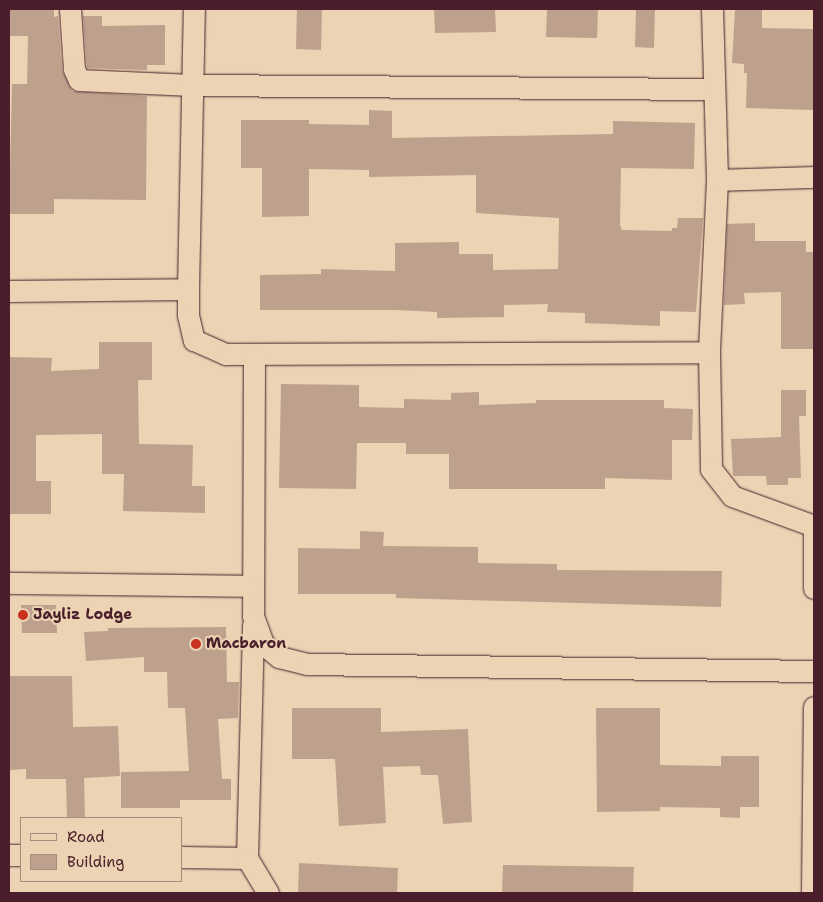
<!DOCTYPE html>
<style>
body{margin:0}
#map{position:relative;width:823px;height:902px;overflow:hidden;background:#ebd3b3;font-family:"Shantell Sans",sans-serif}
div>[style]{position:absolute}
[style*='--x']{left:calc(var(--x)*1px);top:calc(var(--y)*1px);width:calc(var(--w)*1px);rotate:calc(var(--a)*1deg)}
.building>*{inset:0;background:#bea18d}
.roads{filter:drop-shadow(0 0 1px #4a1f2b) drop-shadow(0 0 1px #4a1f2b)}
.minor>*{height:21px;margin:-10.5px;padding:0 10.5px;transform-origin:10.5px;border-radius:10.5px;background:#ebd3b3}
.dots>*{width:14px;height:14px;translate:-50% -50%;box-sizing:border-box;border:2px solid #ebd3b3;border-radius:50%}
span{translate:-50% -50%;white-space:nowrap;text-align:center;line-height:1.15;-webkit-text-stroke:4px #ebd3b3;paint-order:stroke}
.poi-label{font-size:15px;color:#4a1f2b;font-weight:700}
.left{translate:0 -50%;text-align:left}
.frame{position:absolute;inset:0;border:10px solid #4a1f2b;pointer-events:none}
.legend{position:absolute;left:20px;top:817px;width:162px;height:65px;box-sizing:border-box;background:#ebd3b3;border:1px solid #ab8b7d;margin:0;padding:6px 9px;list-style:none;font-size:15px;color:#4a1f2b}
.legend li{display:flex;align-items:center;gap:10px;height:25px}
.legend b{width:25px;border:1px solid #ab8b7d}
</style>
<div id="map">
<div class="building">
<div style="clip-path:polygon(9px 9px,54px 9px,54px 17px,58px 16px,62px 70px,72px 91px,147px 96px,146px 200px,54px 199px,54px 214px,9px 214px,12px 84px,27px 84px,28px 36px,9px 36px)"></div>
<div style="clip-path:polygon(297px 9px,322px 9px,321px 50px,296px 49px)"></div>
<div style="clip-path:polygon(434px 9px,495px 9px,496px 32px,435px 33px)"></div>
<div style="clip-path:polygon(547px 9px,598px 9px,597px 38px,546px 37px)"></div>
<div style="clip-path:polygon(636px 9px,655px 9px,654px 48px,635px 47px)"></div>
<div style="clip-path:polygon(735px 9px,762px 9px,762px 28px,814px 29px,814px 110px,746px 108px,747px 73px,744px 73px,744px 64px,732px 63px)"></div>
<div style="clip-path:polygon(83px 16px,102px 16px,102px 26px,165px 25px,165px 65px,147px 65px,147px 70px,87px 68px)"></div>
<div style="clip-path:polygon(369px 110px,392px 111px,392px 138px,613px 134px,613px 121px,695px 123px,694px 169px,621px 168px,620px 225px,622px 230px,672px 231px,672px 228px,677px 228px,678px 218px,703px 218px,696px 312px,660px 311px,660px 326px,585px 323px,585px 313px,547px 312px,548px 304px,504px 305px,504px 317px,437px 318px,437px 312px,396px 310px,260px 310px,260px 275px,321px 274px,321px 269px,395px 271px,395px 243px,459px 242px,459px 254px,493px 254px,493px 270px,558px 269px,559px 218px,476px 213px,476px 175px,369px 177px,369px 170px,309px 169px,309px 216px,262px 217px,262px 168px,241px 168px,241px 120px,309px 120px,309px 124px,369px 125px)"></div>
<div style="clip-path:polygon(755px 223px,755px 241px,806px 241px,806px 252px,814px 252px,814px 349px,781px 349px,781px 292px,744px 293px,745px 304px,724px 305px,727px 224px)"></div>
<div style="clip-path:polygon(99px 342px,152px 342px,152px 380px,138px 380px,139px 444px,193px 445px,192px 486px,205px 486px,205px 513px,123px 511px,124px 474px,102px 474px,102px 434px,36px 435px,36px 481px,51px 481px,51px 514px,9px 514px,9px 357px,52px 358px,51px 371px,99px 369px)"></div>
<div style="clip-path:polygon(281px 384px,359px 385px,359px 407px,404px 408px,404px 399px,451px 400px,451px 393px,479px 392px,479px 405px,536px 403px,536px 400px,664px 400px,664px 408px,693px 409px,692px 440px,672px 440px,672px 480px,605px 478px,605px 489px,449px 489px,449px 454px,406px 454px,406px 443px,357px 443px,356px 489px,279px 488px)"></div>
<div style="clip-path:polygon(781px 390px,806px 390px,806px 416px,799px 416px,801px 478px,788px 478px,788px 485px,767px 485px,766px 476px,733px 476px,731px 439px,781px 437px)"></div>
<div style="clip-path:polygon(360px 531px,384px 532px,383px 546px,478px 547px,478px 563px,557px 564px,557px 570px,722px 571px,721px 607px,396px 598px,396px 594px,298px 594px,298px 548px,360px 549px)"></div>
<div style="clip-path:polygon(21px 605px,56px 605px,57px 633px,22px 633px)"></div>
<div style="clip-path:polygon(226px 627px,227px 682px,239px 682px,238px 718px,218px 719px,222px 779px,231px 779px,231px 800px,180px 800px,180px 808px,121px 808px,121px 772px,189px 771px,185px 708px,168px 708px,167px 672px,144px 672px,144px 657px,86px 661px,84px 632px,108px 631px,108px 628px)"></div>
<div style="clip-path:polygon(9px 676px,72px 676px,73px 727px,118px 726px,120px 776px,84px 778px,85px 818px,67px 818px,66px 779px,26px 779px,26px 769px,10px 770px)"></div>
<div style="clip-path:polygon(292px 708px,381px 708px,381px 732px,468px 729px,472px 822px,443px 824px,438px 775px,421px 775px,420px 766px,383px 767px,386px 823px,339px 826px,335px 759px,292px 759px)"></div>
<div style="clip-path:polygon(596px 708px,660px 708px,660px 765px,721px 766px,721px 756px,759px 756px,759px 807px,740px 807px,740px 818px,720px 817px,720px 808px,660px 807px,660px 811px,597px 812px)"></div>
<div style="clip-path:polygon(299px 863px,398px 868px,397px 893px,298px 892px)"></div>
<div style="clip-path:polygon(503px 865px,634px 867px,633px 892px,502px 893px)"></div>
</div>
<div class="roads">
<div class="minor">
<div style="--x:70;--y:9;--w:60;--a:86.2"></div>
<div style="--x:74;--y:69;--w:12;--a:66"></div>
<div style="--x:79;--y:80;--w:113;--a:2.5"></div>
<div style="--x:192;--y:85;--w:520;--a:0.44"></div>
<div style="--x:712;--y:9;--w:171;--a:88.3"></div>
<div style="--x:717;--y:180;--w:172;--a:92.7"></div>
<div style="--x:709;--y:352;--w:117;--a:89"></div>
<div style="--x:711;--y:469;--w:34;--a:52"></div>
<div style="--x:732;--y:496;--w:87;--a:20.1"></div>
<div style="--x:717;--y:180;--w:97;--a:-1.8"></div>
<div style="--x:188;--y:289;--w:280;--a:-88.8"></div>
<div style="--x:9;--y:291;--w:179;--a:-0.6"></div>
<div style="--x:188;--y:289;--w:26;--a:90"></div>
<div style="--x:188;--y:315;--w:26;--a:77"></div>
<div style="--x:194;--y:340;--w:35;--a:24"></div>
<div style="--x:226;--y:354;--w:483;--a:-0.2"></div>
<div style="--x:254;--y:356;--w:260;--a:90.2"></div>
<div style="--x:253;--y:616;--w:30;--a:70"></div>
<div style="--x:263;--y:644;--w:21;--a:39"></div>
<div style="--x:279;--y:657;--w:29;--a:14"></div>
<div style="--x:307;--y:664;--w:507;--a:0.79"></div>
<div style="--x:814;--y:526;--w:62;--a:90"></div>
<div style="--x:9;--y:583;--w:243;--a:0.7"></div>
<div style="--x:9;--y:855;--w:12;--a:0"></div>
<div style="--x:181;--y:857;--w:66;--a:0.9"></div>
<div style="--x:247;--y:858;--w:234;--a:-88.5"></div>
<div style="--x:247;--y:858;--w:41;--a:59"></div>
<div style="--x:812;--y:893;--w:186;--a:-89.4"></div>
</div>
</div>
<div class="dots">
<div style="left:23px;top:615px;background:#c8321e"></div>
<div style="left:196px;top:644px;background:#c8321e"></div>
</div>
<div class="poi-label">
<span class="left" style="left:33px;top:615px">Jayliz Lodge</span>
<span class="left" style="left:206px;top:644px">Macbaron</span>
</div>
<div class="frame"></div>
<ul class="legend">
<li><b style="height:6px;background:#ebd3b3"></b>Road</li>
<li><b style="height:14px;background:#bea18d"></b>Building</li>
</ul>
</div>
